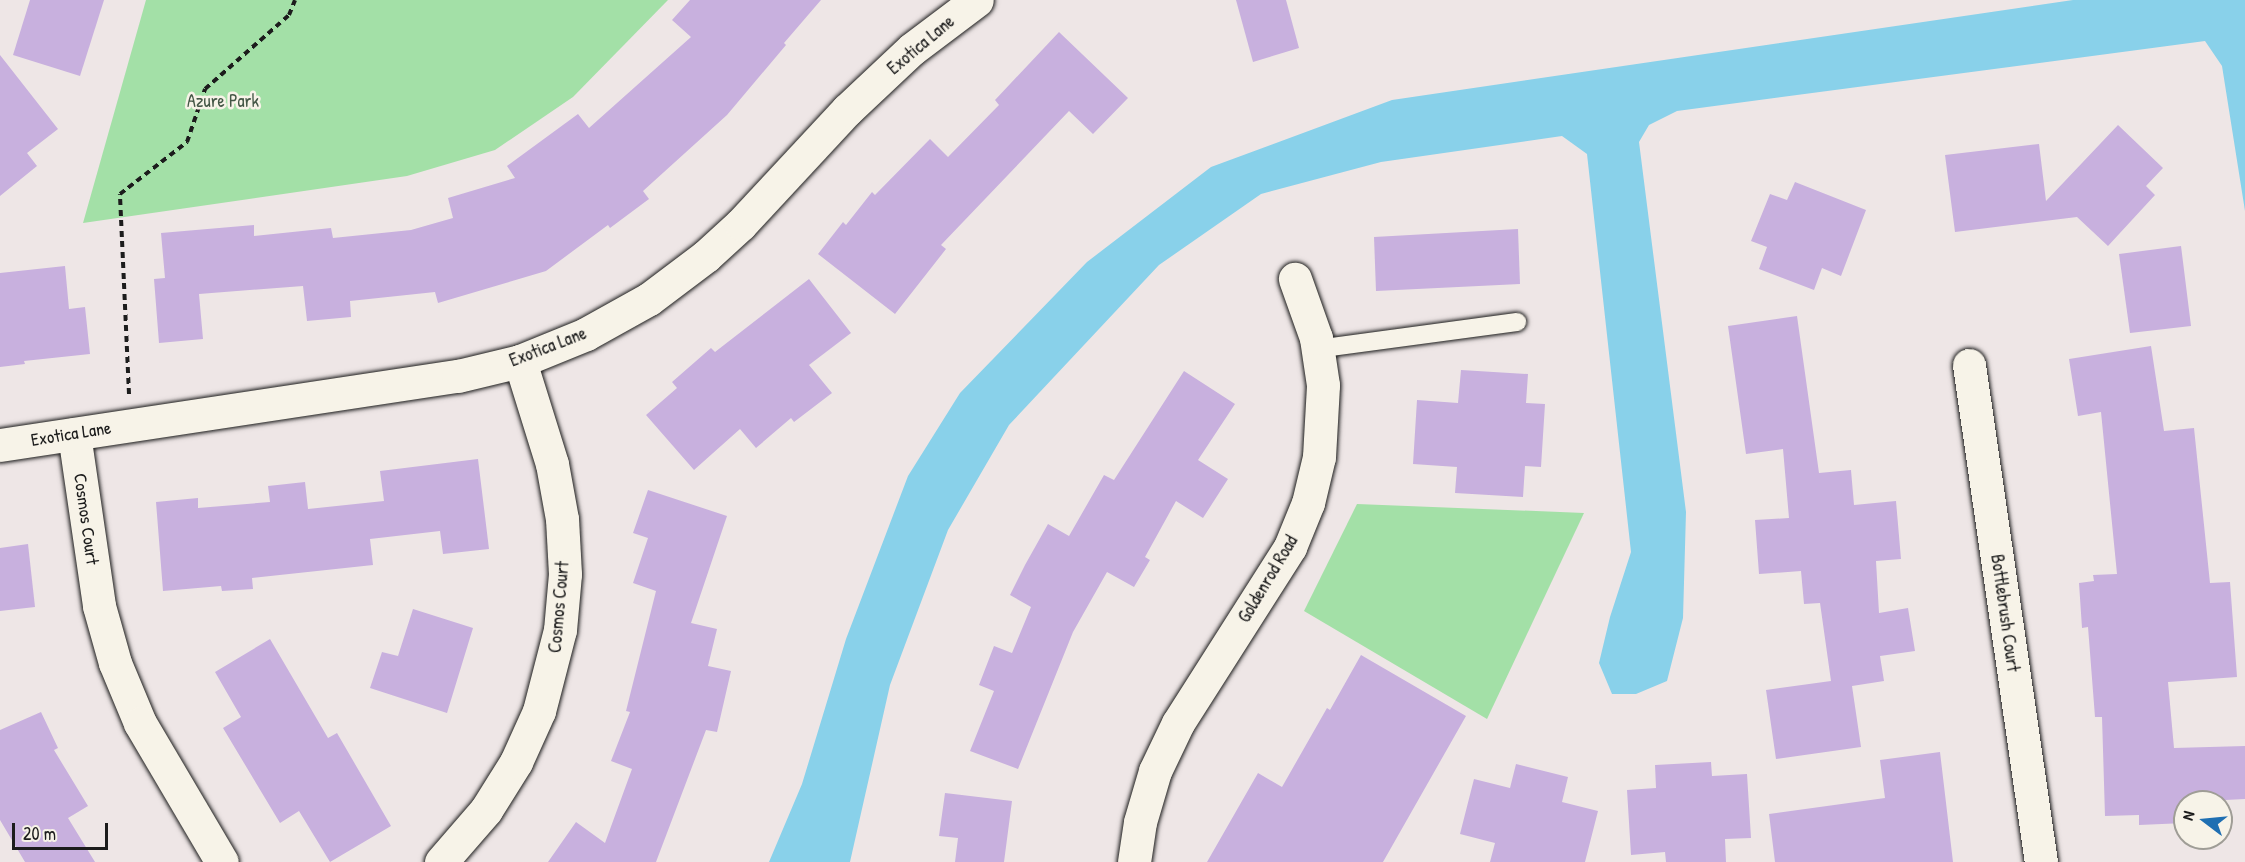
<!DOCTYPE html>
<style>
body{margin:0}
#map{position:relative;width:2245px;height:862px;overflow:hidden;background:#eee6e6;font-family:"Patrick Hand",sans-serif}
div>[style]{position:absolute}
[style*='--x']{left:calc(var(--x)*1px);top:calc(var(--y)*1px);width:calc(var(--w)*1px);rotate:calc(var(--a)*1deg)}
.green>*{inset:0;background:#a3e0a7}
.water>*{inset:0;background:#89d1ea}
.building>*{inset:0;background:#c8b0de}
.path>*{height:4px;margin-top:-2px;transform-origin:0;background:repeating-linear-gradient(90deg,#1c1c1c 0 6px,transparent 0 10.5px)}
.roads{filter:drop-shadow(0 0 2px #1c1c1c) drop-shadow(0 0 2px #1c1c1c)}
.lane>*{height:18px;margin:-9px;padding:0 9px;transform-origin:9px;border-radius:9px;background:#f7f3e8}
.street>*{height:33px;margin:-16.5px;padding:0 16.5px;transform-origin:16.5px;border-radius:16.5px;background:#f7f3e8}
span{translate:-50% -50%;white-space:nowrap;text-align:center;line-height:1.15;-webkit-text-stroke:5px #f7f3e8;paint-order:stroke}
.street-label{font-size:18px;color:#1c1c1c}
.park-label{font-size:18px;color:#445746}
.north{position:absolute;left:2173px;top:790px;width:60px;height:60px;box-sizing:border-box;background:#f7f3e8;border:2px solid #9f9d96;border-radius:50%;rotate:286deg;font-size:16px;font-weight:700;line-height:24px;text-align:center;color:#1c1c1c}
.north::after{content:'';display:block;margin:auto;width:21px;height:27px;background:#1f6fb2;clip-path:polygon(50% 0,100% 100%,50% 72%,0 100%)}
.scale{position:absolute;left:12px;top:823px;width:96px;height:27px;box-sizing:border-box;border:3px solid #1c1c1c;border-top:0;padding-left:8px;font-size:18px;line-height:21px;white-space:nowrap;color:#1c1c1c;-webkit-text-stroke:4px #f7f3e8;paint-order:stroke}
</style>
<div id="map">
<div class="green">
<div style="clip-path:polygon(146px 0,668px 0,573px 97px,495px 150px,407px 176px,83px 223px)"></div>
<div style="clip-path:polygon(1357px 504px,1584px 513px,1487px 719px,1304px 611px)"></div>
</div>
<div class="water">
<div style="clip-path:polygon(2073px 0,2245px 0,2245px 211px,2222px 66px,2205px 41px,1677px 111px,1649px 125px,1639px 142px,1686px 512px,1683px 618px,1667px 681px,1636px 694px,1612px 694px,1599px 663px,1610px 617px,1631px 552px,1587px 154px,1562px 136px,1381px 162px,1261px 194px,1159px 265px,1009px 425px,948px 530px,890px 685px,850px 862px,769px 862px,802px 784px,846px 639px,908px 476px,960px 393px,1087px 262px,1211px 167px,1392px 100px)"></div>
</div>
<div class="building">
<div style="clip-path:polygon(30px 0,104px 0,80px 76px,13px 55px)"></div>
<div style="clip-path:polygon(690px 0,821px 0,784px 43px,786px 45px,727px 115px,643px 191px,649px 199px,610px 228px,608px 225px,546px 271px,438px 303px,435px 292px,350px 301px,351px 317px,307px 321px,303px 286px,199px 294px,203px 339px,159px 343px,154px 279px,165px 278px,161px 233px,254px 225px,254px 236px,331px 228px,333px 238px,411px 230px,453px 218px,448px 198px,515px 178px,507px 166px,578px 114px,589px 128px,691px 37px,672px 20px)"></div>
<div style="clip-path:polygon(1236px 0,1286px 0,1299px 48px,1253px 62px)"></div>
<div style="clip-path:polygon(1059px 32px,1128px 98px,1093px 134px,1069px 111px,941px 245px,946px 249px,895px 314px,818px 254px,843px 222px,846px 225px,872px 192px,875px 195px,930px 139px,948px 157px,999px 105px,995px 100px)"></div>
<div style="clip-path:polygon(0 55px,58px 129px,27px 153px,37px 166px,0 196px)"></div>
<div style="clip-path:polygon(2118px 125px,2163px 168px,2146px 186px,2155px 195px,2108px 246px,2077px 217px,1955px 232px,1945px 155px,2039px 144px,2046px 201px)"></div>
<div style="clip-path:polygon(1795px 182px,1866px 210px,1841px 276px,1822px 268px,1814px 290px,1759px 269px,1767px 247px,1751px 241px,1770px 194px,1787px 200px)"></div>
<div style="clip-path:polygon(1518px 229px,1520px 284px,1376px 291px,1374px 237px)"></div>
<div style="clip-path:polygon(2181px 246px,2191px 326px,2130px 333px,2119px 254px)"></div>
<div style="clip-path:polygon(65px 266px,69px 309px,85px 307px,90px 354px,24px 361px,25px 364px,0 367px,0 273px)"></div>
<div style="clip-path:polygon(809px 279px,851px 333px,809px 365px,832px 393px,794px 422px,791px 418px,756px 448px,740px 429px,694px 470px,646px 415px,677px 388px,672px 382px,711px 348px,715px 352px)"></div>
<div style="clip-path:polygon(1797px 316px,1819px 473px,1851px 470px,1854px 505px,1896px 501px,1901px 559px,1876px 561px,1879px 613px,1908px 608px,1915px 651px,1880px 656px,1884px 681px,1852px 686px,1861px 747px,1776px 759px,1766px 690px,1831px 681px,1820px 603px,1804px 604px,1801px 571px,1759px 574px,1755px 520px,1789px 518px,1783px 449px,1746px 454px,1728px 326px)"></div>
<div style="clip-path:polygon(2151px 346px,2164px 431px,2194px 428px,2210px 583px,2230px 582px,2237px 677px,2168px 682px,2174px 748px,2245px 746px,2245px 799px,2185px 802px,2185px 823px,2139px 825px,2139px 815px,2105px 816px,2102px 717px,2095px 717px,2088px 627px,2082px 628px,2079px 583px,2094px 581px,2093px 575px,2117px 574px,2101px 412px,2078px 416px,2069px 359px)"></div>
<div style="clip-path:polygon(1461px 370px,1528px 374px,1526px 403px,1545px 404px,1541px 467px,1525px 466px,1523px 497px,1455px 493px,1457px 467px,1413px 464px,1417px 400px,1458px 403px)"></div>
<div style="clip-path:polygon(1184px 371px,1235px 404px,1198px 460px,1228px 479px,1203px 518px,1176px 501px,1145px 557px,1150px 560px,1134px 587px,1107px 572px,1073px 632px,1018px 769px,970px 751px,994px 691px,979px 685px,994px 646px,1012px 653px,1031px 607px,1010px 595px,1025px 565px,1048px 524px,1069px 536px,1104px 475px,1114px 480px)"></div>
<div style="clip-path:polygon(478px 459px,489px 549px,443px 554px,440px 531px,370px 539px,373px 565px,252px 578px,253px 589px,222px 591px,221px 586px,163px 591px,156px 502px,198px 498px,198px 508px,270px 502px,268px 486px,305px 482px,308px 509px,384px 501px,380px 471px)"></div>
<div style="clip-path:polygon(648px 490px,727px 516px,691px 623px,717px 629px,708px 666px,731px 671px,717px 732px,706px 730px,656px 862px,548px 862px,576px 822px,605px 843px,632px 769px,611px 761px,630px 712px,626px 711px,656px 591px,633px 583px,648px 538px,633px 533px)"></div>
<div style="clip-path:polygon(28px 544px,35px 607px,0 611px,0 548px)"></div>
<div style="clip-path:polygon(413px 609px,473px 628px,447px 713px,370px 688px,382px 652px,398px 656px)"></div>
<div style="clip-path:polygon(270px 639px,328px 738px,337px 733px,391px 826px,330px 862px,299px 811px,280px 823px,223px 728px,241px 717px,215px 672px)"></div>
<div style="clip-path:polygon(1361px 655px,1466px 716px,1383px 862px,1207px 862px,1258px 773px,1282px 787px,1327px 708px,1330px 710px)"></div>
<div style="clip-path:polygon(41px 712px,58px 748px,54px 750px,88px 806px,68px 818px,95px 862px,25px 862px,0 820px,0 730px)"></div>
<div style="clip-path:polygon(1940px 752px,1953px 862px,1775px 862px,1769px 814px,1885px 798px,1880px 760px)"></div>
<div style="clip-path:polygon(1711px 762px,1712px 776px,1747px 774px,1751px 838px,1725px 839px,1726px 862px,1666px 862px,1665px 852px,1631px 855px,1627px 790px,1656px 788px,1655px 765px)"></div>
<div style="clip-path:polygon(1516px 764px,1568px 777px,1562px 802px,1598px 811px,1585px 862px,1490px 862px,1495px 843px,1460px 834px,1474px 779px,1510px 788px)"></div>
<div style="clip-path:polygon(945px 793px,1012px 801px,1004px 862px,955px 862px,958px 838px,939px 836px)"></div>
</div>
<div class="path">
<div style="--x:129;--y:394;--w:200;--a:-92.6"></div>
<div style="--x:120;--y:194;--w:85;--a:-37.8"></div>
<div style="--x:187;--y:142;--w:56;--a:-71.2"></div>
<div style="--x:205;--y:89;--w:112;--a:-41.4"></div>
<div style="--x:289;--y:15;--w:16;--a:-68"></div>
</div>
<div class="roads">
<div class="lane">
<div style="--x:1317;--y:349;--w:202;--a:-7.7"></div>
</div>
<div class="street">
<div style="--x:1969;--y:365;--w:502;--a:81.76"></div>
<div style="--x:74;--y:434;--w:174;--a:81.7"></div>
<div style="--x:99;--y:606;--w:59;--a:74.3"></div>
<div style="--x:115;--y:663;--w:65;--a:67.4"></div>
<div style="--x:140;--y:723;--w:161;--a:59.5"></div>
<div style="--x:0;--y:445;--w:463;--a:-8.6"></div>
<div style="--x:458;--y:376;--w:64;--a:-13.6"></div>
<div style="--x:520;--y:361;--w:71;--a:-22.2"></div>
<div style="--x:586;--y:334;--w:72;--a:-29.1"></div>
<div style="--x:649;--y:299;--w:71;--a:-37"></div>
<div style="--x:706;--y:256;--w:47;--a:-42.4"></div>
<div style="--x:741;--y:224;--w:156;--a:-47.1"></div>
<div style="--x:847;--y:110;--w:89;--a:-43.2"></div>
<div style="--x:912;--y:49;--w:81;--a:-37"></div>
<div style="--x:441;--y:862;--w:69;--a:-49.1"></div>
<div style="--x:486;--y:810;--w:57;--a:-58"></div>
<div style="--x:516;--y:762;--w:56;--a:-65.7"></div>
<div style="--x:539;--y:711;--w:84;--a:-75.5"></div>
<div style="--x:560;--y:630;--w:56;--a:-84.9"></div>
<div style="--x:565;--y:574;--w:55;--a:-93.1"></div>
<div style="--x:562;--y:519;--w:56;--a:-100.3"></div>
<div style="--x:552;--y:464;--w:108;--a:-107.3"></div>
<div style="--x:1134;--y:862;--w:40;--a:-81.5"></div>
<div style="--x:1140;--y:822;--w:53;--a:-73.6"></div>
<div style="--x:1155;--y:771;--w:53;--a:-64.4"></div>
<div style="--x:1178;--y:723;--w:209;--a:-57.5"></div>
<div style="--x:1290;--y:547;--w:48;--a:-67.8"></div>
<div style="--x:1308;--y:503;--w:47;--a:-76.6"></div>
<div style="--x:1319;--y:457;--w:72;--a:-86.8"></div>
<div style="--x:1323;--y:385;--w:48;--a:-98.5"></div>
<div style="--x:1316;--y:338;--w:63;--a:-109.6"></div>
</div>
</div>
<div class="street-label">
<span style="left:921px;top:45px;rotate:-40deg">Exotica Lane</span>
<span style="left:548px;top:347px;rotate:-21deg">Exotica Lane</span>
<span style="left:71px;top:434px;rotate:-9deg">Exotica Lane</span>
<span style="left:86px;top:519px;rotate:82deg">Cosmos Court</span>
<span style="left:1268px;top:579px;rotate:-59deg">Goldenrod Road</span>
<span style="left:559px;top:607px;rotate:-85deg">Cosmos Court</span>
<span style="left:2005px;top:613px;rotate:82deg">Bottlebrush Court</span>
</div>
<div class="park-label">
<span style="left:223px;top:101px">Azure Park</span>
</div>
<div class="north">N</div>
<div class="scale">20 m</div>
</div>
